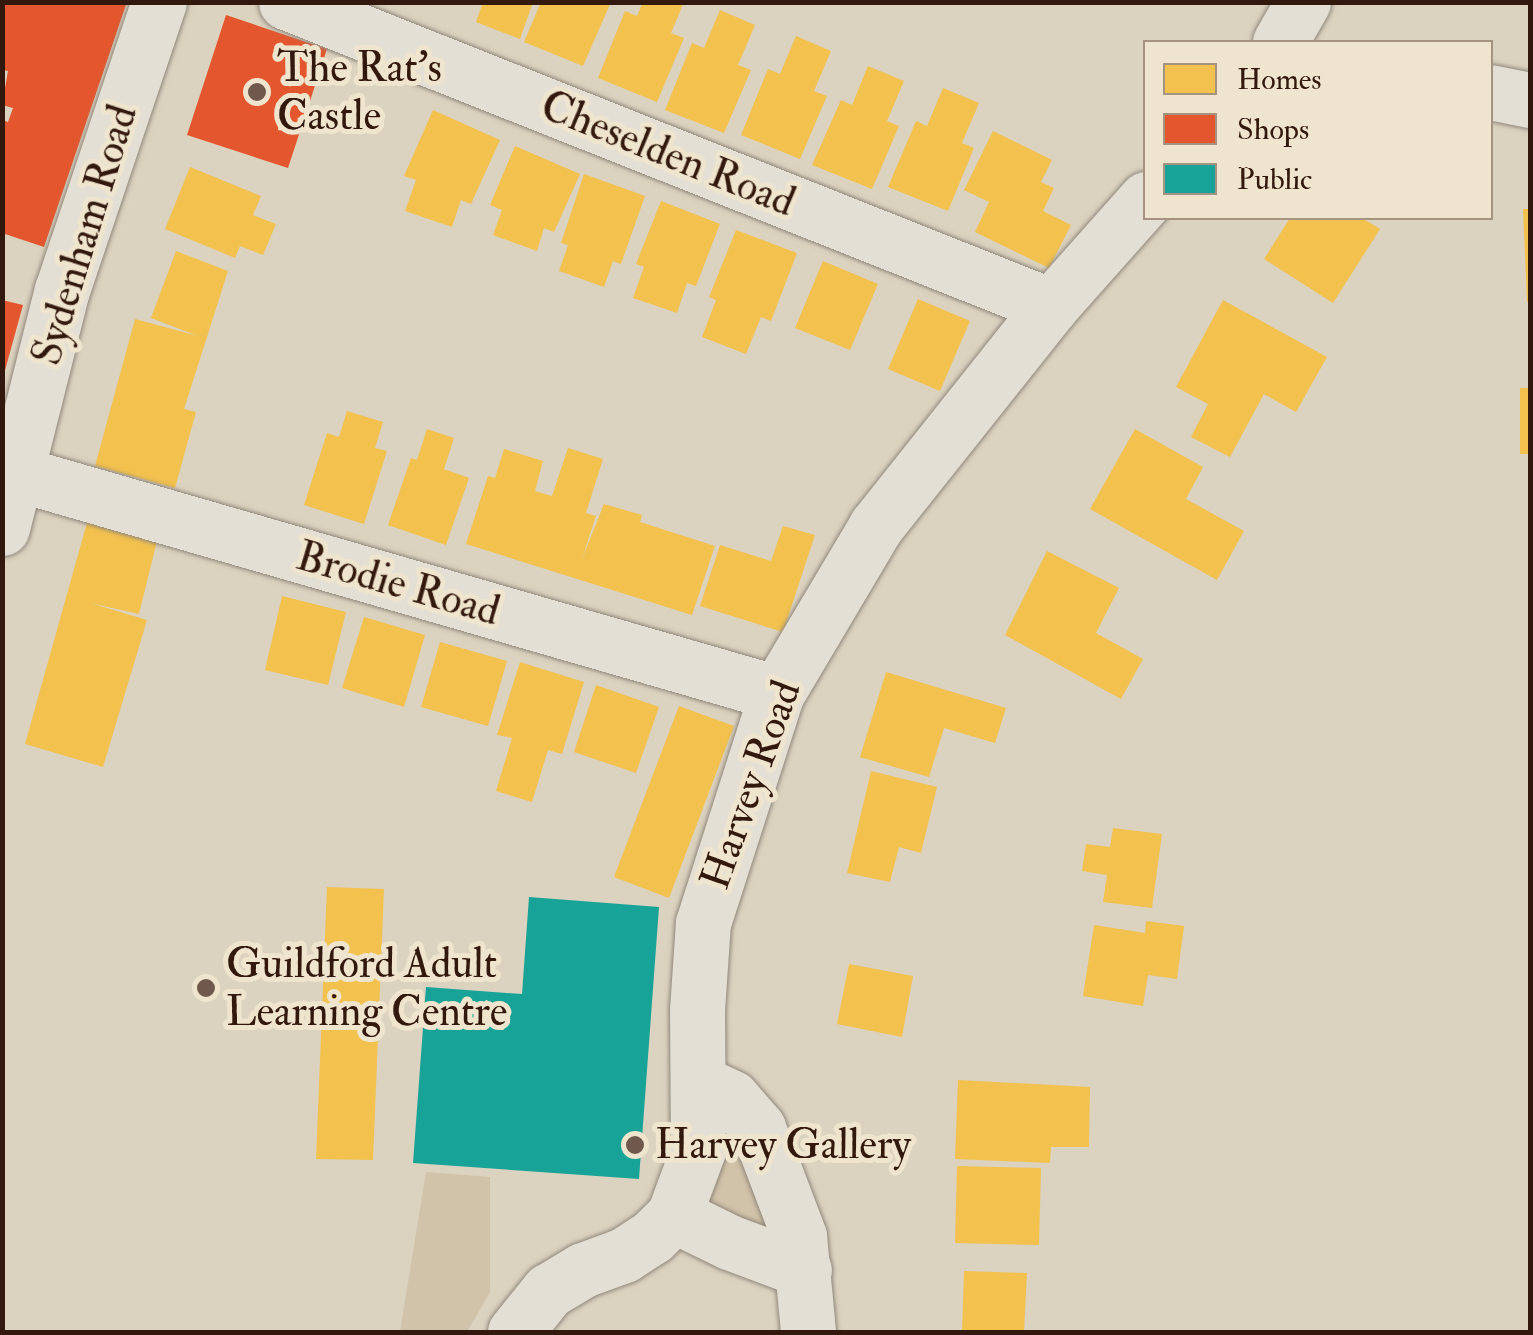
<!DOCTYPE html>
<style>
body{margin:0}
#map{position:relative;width:1533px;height:1335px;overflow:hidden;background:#dbd2bf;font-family:"IM FELL Double Pica",serif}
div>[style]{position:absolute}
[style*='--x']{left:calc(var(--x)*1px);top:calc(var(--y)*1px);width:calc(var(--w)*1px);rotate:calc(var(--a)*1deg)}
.green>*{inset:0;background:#d1c3a9}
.homes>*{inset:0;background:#f2c14e}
.shops>*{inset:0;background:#e4572e}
.public>*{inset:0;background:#17a398}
.roads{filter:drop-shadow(0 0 2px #90877b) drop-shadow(0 0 2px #90877b)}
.street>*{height:55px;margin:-27.5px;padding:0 27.5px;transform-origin:27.5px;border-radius:27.5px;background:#e3dfd5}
.dots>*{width:28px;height:28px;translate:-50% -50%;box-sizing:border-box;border:5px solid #efe5ce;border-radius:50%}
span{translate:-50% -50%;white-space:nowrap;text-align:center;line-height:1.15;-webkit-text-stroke:10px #efe5ce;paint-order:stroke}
.poi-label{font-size:42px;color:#33180e}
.left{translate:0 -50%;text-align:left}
.street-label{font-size:42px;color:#33180e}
.frame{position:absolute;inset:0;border:5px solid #33180e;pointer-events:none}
.legend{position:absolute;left:1143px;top:40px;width:350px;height:180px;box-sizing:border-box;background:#efe5ce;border:2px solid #a49381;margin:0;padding:12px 18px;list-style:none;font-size:30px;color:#33180e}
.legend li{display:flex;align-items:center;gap:20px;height:50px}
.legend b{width:50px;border:2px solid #a49381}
</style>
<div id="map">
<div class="green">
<div style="clip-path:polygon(731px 1119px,778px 1241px,700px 1197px,722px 1120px)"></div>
<div style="clip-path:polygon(426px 1172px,490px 1177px,490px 1292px,467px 1332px,400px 1332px)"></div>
</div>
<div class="homes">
<div style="clip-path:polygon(483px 2px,533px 2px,520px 39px,476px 22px)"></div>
<div style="clip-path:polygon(541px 2px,611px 2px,583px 66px,524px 42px)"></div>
<div style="clip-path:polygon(643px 2px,684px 2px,671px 33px,684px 38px,657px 102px,598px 78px,625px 11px,637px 16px)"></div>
<div style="clip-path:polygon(720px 10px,755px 25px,738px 65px,751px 70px,724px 133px,665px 110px,692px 43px,704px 48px)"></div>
<div style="clip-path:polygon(796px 36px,831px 51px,814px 91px,827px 96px,800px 159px,741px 135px,768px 69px,780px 74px)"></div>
<div style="clip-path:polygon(868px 66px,904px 81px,887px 121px,899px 126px,872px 189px,812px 165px,841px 100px,852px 105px)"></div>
<div style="clip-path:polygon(943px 88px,979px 103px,962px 143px,974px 148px,948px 211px,888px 187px,916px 121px,927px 126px)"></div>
<div style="clip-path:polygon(433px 110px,500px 140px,471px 204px,461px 200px,452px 227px,405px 211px,416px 180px,404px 176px)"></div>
<div style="clip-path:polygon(993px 131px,1052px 160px,1041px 182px,1054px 188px,1043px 211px,1071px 225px,1049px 268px,975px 232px,989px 202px,964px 190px)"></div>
<div style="clip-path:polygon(515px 146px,580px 174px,554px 232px,544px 228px,537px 251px,493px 235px,502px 210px,490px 205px)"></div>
<div style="clip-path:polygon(190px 167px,261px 196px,253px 215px,276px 224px,263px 255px,240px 246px,235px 258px,165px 229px)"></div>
<div style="clip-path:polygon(584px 174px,645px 196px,621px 264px,613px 261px,604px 287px,559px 271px,568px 245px,561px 243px)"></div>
<div style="clip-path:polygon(661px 201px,720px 224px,696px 286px,687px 283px,677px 313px,633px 298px,644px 267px,636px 264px)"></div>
<div style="clip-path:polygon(1523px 209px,1530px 209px,1530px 302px,1527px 302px)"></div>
<div style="clip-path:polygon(1290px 218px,1362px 218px,1380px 229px,1333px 303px,1264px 259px)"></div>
<div style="clip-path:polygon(736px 230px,797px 253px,771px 321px,761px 317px,746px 354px,702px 337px,716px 300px,709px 297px)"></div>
<div style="clip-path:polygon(176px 251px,228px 271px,184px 409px,196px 412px,175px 488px,95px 466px,135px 319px,198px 336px,151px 318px)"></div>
<div style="clip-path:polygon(823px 261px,878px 284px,850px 350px,795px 328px)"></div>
<div style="clip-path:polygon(918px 299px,970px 321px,940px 391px,888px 369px)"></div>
<div style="clip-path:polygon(1223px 300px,1327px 357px,1296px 412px,1264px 394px,1230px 457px,1191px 437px,1208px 404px,1176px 387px)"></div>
<div style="clip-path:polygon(1520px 388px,1530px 388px,1530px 454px,1520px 454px)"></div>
<div style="clip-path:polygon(347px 411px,383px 422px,375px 448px,387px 451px,364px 524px,304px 505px,327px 433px,339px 437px)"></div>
<div style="clip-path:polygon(427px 429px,454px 438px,444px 469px,469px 478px,446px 545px,388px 525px,411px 458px,417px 460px)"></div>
<div style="clip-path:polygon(1135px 429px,1203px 467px,1186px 499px,1244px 531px,1217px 580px,1090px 509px)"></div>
<div style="clip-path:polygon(568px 448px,603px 459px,586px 513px,596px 516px,582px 559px,604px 504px,642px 515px,640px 522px,715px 546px,692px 615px,466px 544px,488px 476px,495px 478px,504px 449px,543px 461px,535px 491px,552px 496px)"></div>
<div style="clip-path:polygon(88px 519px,158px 537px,139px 614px,90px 603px,147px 620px,103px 767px,25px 744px)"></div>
<div style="clip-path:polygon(783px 526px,815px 535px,783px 632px,700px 606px,720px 545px,771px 561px)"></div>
<div style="clip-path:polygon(1047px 551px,1119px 588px,1096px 633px,1143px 659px,1121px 699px,1005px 635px)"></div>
<div style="clip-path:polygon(282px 596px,346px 612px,328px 685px,265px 670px)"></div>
<div style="clip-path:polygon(364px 617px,425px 635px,404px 707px,342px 688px)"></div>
<div style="clip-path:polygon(440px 642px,507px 661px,488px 726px,421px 707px)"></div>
<div style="clip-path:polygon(520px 662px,584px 682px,562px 754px,548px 750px,532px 802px,496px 791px,512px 738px,497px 735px)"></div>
<div style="clip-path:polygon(886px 672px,1006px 708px,995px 743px,944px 728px,929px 777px,860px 757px)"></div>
<div style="clip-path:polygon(596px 685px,659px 707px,636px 773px,574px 752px)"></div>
<div style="clip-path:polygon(679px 706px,734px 726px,669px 898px,614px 877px)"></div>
<div style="clip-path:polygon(871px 771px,937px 787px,921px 853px,899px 847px,890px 882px,847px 873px)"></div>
<div style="clip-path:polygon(1113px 828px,1162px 834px,1152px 908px,1103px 902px,1107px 875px,1082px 871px,1086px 844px,1110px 847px)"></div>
<div style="clip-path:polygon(327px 887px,384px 889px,373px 1160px,316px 1159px)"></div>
<div style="clip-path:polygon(1146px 921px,1184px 926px,1177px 979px,1148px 975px,1143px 1006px,1083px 996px,1094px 925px,1145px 933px)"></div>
<div style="clip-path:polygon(849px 964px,913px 976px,902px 1037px,837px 1024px)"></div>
<div style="clip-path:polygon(958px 1080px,1090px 1087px,1089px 1147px,1051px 1147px,1050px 1163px,955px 1159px)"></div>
<div style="clip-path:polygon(957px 1166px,1041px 1168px,1039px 1245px,955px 1243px)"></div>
<div style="clip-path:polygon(964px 1271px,1027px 1273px,1024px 1332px,962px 1332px)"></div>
</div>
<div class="shops">
<div style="clip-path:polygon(2px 2px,127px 2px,44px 247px,2px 233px,2px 120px,8px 122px,13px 108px,2px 105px,8px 71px,2px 70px)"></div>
<div style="clip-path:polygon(226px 15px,327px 49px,288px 168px,187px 135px)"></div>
<div style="clip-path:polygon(2px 300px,23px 305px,4px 374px,2px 374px)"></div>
</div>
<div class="public">
<div style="clip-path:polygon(529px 897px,659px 907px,639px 1179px,413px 1163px,426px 987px,522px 994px)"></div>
</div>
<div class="roads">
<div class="street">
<div style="--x:286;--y:2;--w:823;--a:21.67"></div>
<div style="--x:1280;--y:42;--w:46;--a:-60.1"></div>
<div style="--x:1490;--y:92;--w:41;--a:11.3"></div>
<div style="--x:19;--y:474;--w:789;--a:16.11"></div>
<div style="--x:2;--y:528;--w:245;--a:-75.9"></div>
<div style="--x:62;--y:290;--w:304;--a:-71.4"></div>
<div style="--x:700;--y:1083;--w:35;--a:25"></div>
<div style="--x:732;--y:1098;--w:40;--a:49"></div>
<div style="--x:758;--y:1128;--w:116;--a:69.2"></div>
<div style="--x:799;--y:1236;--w:96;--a:84.6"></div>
<div style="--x:674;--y:1215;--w:61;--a:26.1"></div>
<div style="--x:729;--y:1242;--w:80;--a:20.5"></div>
<div style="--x:515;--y:1332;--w:53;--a:-51.2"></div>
<div style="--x:548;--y:1291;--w:41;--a:-31"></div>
<div style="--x:583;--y:1270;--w:44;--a:-20.1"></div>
<div style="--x:624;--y:1255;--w:33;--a:-33"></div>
<div style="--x:652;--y:1237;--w:31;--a:-45"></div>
<div style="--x:674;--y:1215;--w:69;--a:-69.7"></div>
<div style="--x:698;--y:1150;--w:140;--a:-90.4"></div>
<div style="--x:697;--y:1010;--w:87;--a:-86.1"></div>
<div style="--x:703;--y:923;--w:242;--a:-72.2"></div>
<div style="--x:777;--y:693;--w:194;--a:-59.3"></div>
<div style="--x:876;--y:526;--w:281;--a:-51.5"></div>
<div style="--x:1051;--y:306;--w:143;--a:-48.4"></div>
</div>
</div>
<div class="dots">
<div style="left:257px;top:92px;background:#6e594c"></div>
<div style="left:206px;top:988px;background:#6e594c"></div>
<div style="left:635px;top:1145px;background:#6e594c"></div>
</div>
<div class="poi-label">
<span class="left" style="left:277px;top:92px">The Rat's<br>Castle</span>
<span class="left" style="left:226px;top:988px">Guildford Adult<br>Learning Centre</span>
<span class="left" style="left:655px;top:1145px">Harvey Gallery</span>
</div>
<div class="street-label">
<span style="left:668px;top:154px;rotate:22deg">Cheselden Road</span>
<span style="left:85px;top:235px;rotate:-73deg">Sydenham Road</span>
<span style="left:398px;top:584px;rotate:16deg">Brodie Road</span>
<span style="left:751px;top:785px;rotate:-70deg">Harvey Road</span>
</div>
<div class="frame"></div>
<ul class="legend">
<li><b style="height:28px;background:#f2c14e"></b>Homes</li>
<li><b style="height:28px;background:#e4572e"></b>Shops</li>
<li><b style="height:28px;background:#17a398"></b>Public</li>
</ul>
</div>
